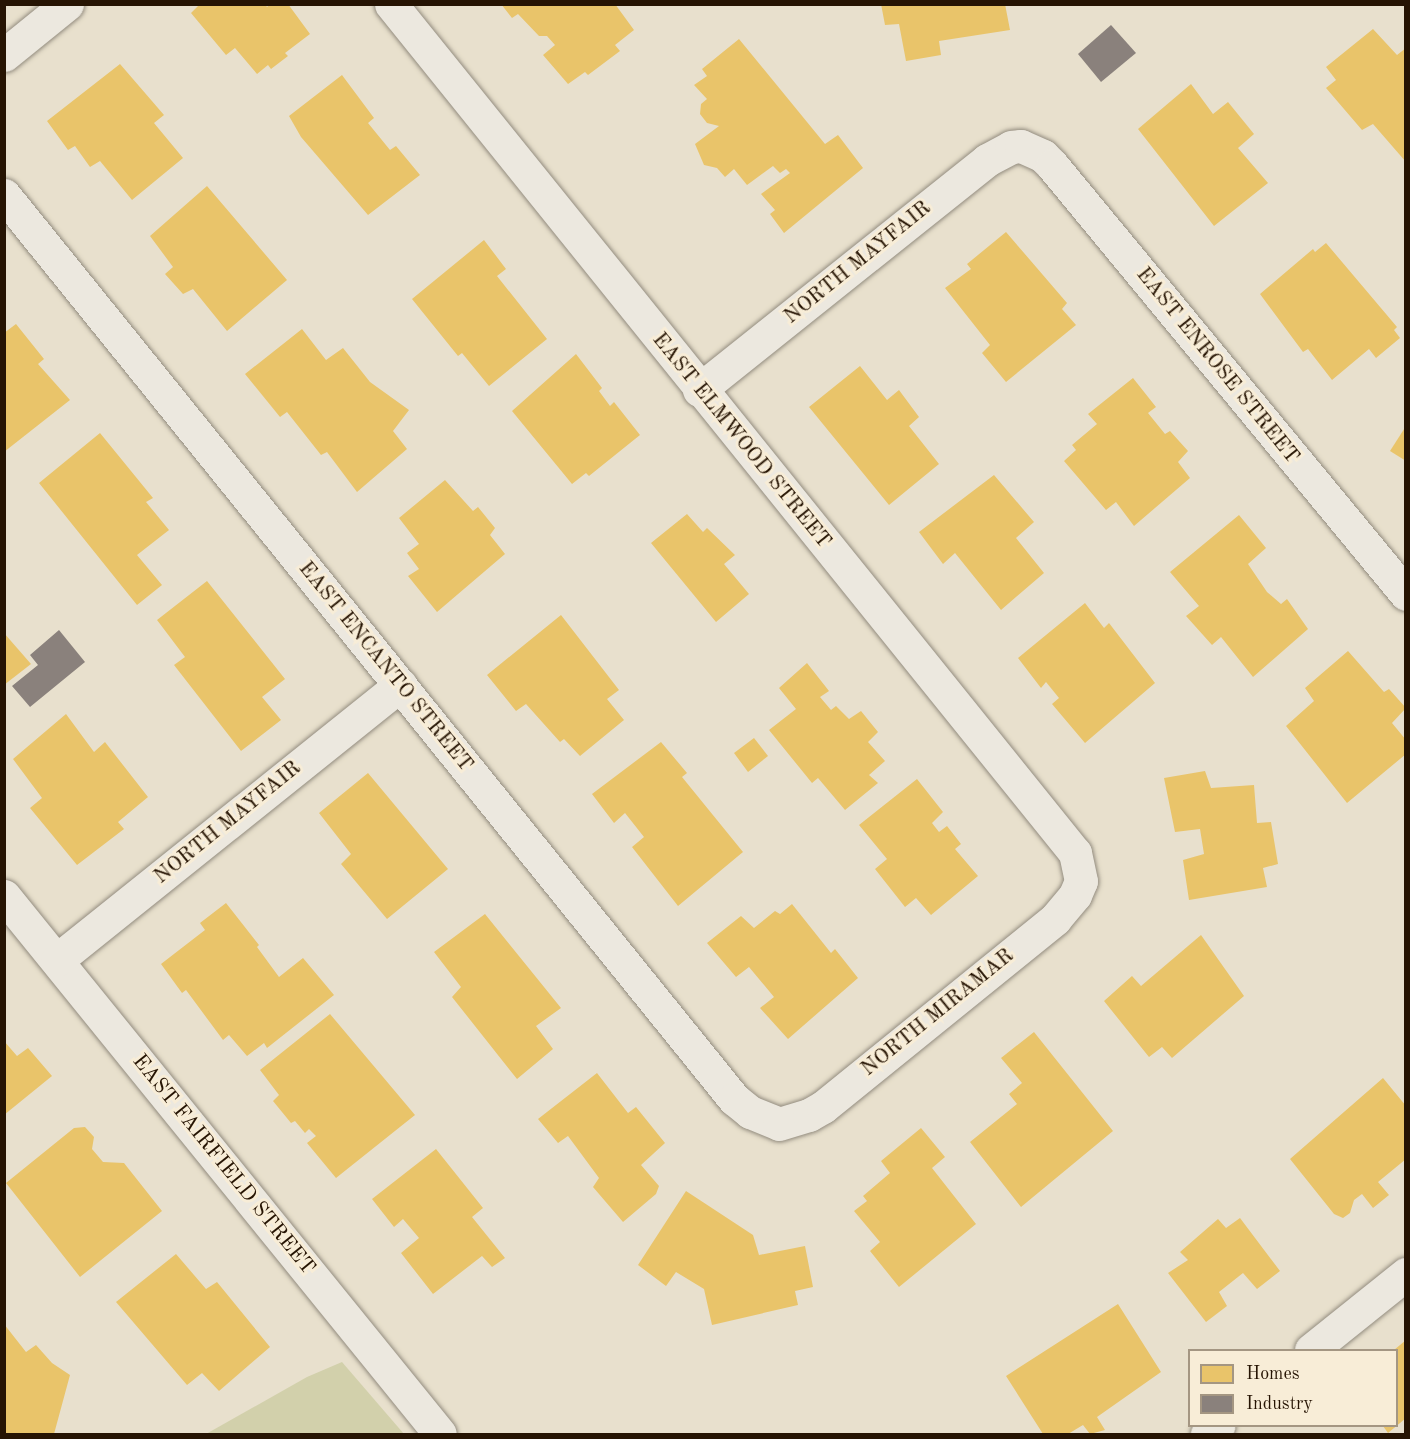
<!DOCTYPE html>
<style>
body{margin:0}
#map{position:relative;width:1410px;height:1439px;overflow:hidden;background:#e8e0cd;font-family:"Old Standard TT",serif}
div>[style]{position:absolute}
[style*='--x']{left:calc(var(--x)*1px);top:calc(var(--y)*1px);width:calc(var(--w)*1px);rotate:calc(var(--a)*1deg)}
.green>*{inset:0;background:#d2d0ab}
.homes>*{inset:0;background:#e9c46a}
.industry>*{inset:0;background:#8a817c}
.roads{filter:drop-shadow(0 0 2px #938c7f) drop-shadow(0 0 2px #938c7f)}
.minor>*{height:33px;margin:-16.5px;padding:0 16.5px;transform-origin:16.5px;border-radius:16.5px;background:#ece8df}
span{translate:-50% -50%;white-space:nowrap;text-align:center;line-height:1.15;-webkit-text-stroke:6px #f8edd7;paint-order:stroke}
.street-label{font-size:21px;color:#261403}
.frame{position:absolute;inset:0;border:6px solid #261403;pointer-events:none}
.legend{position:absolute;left:1188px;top:1349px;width:210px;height:78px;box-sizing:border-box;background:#f8edd7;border:2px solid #a49682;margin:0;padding:8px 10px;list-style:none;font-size:18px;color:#261403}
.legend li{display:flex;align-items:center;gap:12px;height:30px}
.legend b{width:30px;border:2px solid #a49682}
</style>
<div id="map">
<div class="green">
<div style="clip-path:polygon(342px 1362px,404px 1434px,206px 1434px,307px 1377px)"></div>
</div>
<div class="homes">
<div style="clip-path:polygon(200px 4px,265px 4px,267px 7px,270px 4px,288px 4px,310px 34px,285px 53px,288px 56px,271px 69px,268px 65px,257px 74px,235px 48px,226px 55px,191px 13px)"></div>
<div style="clip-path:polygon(501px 4px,615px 4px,634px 30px,615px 45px,620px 51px,588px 75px,585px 72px,568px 84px,543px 55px,555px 45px,547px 36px,539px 36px,518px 14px,512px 18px)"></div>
<div style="clip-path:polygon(881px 4px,1005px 4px,1010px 30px,939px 41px,941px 55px,906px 61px,899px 24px,885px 25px)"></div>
<div style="clip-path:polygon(1373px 29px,1397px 55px,1406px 48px,1406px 162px,1373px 124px,1362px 130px,1326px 88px,1336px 80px,1326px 67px)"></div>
<div style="clip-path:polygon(739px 39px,825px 144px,838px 135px,863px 168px,784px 233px,770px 214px,775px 210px,761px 194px,790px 173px,786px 169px,780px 173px,773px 166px,747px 185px,734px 169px,725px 177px,717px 168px,704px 165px,695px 144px,719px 126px,707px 123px,700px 114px,701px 104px,707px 99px,694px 85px,707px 76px,702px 69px)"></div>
<div style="clip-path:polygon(120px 64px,164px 115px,154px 123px,183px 158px,132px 200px,100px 161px,90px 167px,75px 146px,68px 150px,47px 121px)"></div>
<div style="clip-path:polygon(342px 75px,374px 118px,368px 123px,390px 150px,396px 146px,420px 175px,368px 215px,301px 137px,289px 116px)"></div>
<div style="clip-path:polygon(1191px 84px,1213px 114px,1228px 102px,1254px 134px,1238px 148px,1268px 183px,1214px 226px,1138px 129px)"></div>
<div style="clip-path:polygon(207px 186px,287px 280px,227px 331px,193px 289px,183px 294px,165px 274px,173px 267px,150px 236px)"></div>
<div style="clip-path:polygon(1006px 232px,1067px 303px,1062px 309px,1076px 325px,1006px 382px,982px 353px,990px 345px,945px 288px,971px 269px,967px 264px)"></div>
<div style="clip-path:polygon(484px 240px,506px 269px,497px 276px,547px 339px,489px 386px,462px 353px,458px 356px,412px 299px)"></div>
<div style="clip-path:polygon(1326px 243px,1397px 327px,1394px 330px,1400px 338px,1376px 358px,1369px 349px,1332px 380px,1308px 349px,1303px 352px,1260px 294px,1313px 249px,1315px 252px)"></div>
<div style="clip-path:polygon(16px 324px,44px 359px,38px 364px,70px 400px,4px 452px,4px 333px)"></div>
<div style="clip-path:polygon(302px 329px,326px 360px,343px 348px,370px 382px,409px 410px,393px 431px,407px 449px,357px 492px,327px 452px,321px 455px,287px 412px,280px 417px,245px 374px)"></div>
<div style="clip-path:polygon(576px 354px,602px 388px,599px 391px,610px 406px,614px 402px,640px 435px,589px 476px,586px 473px,572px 484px,512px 411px)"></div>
<div style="clip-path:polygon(860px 366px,887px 400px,899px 390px,919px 417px,909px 426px,939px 464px,889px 505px,809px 407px)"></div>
<div style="clip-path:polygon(1133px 378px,1156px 407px,1148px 413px,1165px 434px,1170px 431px,1188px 451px,1178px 462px,1190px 478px,1134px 526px,1116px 502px,1106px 510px,1064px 461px,1076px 450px,1072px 445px,1097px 424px,1088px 414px)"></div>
<div style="clip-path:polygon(1406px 426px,1406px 461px,1390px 451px)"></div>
<div style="clip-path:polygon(100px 433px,153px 498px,146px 502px,169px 530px,137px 555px,162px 585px,137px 605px,39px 483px)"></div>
<div style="clip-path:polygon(994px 475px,1034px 522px,1016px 538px,1044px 573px,1001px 610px,955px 553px,943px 564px,919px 532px)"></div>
<div style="clip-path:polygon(445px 480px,473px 511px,478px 507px,495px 528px,490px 535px,505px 554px,437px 612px,408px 576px,419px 569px,407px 553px,419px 544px,399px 518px)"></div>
<div style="clip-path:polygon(687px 514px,703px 532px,707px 528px,735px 555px,724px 564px,749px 594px,716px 622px,651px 543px)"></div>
<div style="clip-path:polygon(1239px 515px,1266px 548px,1248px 564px,1267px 592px,1281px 604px,1287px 599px,1308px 629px,1253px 677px,1221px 637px,1212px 645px,1186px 616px,1199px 606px,1170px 572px)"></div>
<div style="clip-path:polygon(207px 581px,285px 679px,262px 697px,281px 720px,241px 751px,174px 665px,185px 657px,157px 620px)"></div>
<div style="clip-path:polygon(1085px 603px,1104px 628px,1109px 623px,1155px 683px,1085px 743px,1052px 704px,1059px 698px,1046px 682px,1041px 688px,1018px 658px)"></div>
<div style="clip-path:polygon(561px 615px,619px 690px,607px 699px,624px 720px,580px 756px,564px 739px,560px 742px,526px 704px,516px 711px,487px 675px)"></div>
<div style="clip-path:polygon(4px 633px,31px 664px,4px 685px)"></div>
<div style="clip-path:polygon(1348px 651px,1384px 692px,1389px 689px,1406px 708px,1392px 723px,1406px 740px,1406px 754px,1347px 803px,1286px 726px,1314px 701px,1305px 688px)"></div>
<div style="clip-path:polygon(807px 663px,829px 691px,820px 697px,831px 710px,836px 706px,849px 719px,861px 711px,878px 732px,868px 742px,885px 761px,869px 775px,878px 783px,845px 810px,818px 778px,812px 783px,769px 730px,796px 709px,779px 688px)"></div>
<div style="clip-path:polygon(66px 714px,94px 752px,105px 742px,148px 797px,118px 822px,124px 829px,77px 865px,30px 808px,42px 798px,13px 759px)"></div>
<div style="clip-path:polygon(754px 738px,768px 756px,748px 772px,734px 753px)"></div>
<div style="clip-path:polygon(661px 742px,687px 773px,682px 777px,743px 852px,678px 906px,632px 847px,644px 837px,625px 813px,614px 823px,592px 794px)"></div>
<div style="clip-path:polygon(1205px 771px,1211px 788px,1254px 785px,1257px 823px,1271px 822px,1278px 864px,1263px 868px,1267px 887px,1189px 900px,1183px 860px,1204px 854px,1200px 829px,1175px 832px,1164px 778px)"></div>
<div style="clip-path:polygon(368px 773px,448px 869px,387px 919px,341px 864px,351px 854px,319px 813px)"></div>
<div style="clip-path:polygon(917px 779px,943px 812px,932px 823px,939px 832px,947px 826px,961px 844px,955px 849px,978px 876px,931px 915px,916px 898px,905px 907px,875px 869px,887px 859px,859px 825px)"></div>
<div style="clip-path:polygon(226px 903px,259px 945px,257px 947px,279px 977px,303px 958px,334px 995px,267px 1048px,264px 1043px,247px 1056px,229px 1035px,223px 1040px,186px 990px,182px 993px,161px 964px,205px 930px,200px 923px)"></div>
<div style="clip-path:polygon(792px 904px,831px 953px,835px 949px,858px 978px,788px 1039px,760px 1008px,774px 997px,749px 967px,736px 977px,707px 943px,741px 916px,754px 928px,775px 911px,780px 914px)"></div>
<div style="clip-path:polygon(485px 914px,561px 1008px,536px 1026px,553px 1049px,517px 1079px,452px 997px,461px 987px,434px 952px)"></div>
<div style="clip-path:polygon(1201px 935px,1244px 996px,1172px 1058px,1162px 1047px,1149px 1057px,1104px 1001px,1132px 976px,1141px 986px)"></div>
<div style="clip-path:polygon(330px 1014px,415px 1115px,336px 1178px,307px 1143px,316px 1136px,309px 1129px,305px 1133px,295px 1121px,291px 1123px,273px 1101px,279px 1095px,260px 1070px)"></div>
<div style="clip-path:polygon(1034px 1032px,1113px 1131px,1021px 1207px,970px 1142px,1017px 1104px,1009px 1094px,1022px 1083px,1001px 1058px)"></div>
<div style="clip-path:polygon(4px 1041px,17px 1056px,28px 1048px,52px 1076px,4px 1115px)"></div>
<div style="clip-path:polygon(597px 1073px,628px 1113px,636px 1107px,665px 1143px,641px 1165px,659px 1186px,656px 1194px,623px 1222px,593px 1187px,599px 1178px,568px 1136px,558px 1143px,538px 1119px)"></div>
<div style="clip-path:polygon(1383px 1078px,1406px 1106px,1406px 1159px,1378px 1182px,1389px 1195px,1373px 1208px,1362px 1194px,1354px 1200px,1350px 1213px,1343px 1218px,1334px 1214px,1290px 1159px)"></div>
<div style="clip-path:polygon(85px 1127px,94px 1137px,92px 1149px,103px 1162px,124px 1163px,162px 1211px,80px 1277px,6px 1183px,74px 1128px)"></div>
<div style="clip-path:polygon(921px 1128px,945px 1157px,932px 1168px,976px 1224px,899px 1287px,870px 1251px,880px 1242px,854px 1211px,867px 1201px,863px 1196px,890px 1173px,881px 1161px)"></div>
<div style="clip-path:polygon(436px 1149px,483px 1208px,472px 1217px,505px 1258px,492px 1267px,482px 1256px,433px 1294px,401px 1253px,419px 1238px,403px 1219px,394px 1227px,372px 1199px)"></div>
<div style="clip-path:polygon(686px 1191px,753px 1235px,759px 1255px,805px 1246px,813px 1287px,795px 1291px,798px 1305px,712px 1325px,704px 1289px,676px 1272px,666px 1286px,638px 1265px)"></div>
<div style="clip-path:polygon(1240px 1218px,1280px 1271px,1257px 1289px,1243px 1273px,1219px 1292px,1227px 1306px,1206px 1322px,1168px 1273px,1188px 1260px,1180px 1252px,1218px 1219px,1226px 1228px)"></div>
<div style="clip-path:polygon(176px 1254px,206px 1289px,217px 1282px,270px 1347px,219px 1391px,202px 1373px,187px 1385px,116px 1302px)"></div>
<div style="clip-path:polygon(1118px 1304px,1161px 1372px,1097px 1417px,1105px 1430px,1090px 1434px,1083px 1425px,1068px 1434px,1043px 1434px,1006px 1376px)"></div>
<div style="clip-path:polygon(4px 1324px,26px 1352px,36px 1345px,52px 1363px,70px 1375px,54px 1434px,4px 1434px)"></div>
<div style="clip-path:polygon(1406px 1340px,1406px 1418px,1388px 1433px,1383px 1426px,1396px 1426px,1396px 1350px,1394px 1350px)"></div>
</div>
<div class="industry">
<div style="clip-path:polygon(1111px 25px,1136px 53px,1101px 82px,1078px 54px)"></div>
<div style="clip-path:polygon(59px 630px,85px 662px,30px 707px,12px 686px,38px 665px,30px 655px)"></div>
</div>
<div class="roads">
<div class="minor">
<div style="--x:4;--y:55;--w:81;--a:-39"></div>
<div style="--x:4;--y:195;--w:1162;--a:51.08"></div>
<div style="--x:734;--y:1099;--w:21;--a:39"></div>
<div style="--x:750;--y:1112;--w:31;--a:22"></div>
<div style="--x:779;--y:1124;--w:31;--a:-17"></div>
<div style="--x:809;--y:1115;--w:16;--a:-30"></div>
<div style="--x:823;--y:1107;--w:299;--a:-39"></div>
<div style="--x:1055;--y:919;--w:31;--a:-50"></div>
<div style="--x:1075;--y:895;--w:15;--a:-67"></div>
<div style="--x:1081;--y:881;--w:29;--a:-102"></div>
<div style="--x:1075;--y:853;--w:1090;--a:-128.86"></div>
<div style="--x:699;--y:390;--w:369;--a:-38.6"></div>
<div style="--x:987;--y:160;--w:27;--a:-28"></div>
<div style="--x:1011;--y:147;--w:10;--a:-6"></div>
<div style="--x:1021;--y:146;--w:24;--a:24"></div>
<div style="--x:1043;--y:156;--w:13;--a:45"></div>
<div style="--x:1052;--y:165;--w:556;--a:50.47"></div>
<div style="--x:4;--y:896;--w:692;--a:50.98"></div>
<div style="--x:57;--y:960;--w:440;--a:-38.7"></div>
<div style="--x:1311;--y:1350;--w:122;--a:-38.7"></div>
<div style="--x:1207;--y:1434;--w:14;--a:-36"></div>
</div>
</div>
<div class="street-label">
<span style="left:858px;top:263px;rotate:-39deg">NORTH MAYFAIR</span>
<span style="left:1217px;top:366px;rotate:51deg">EAST ENROSE STREET</span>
<span style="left:741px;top:441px;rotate:51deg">EAST ELMWOOD STREET</span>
<span style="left:385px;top:667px;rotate:51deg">EAST ENCANTO STREET</span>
<span style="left:228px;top:823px;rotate:-39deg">NORTH MAYFAIR</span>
<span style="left:938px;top:1013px;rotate:-39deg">NORTH MIRAMAR</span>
<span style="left:223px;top:1165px;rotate:51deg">EAST FAIRFIELD STREET</span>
</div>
<div class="frame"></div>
<ul class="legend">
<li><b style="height:16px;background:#e9c46a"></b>Homes</li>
<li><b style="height:16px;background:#8a817c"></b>Industry</li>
</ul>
</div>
